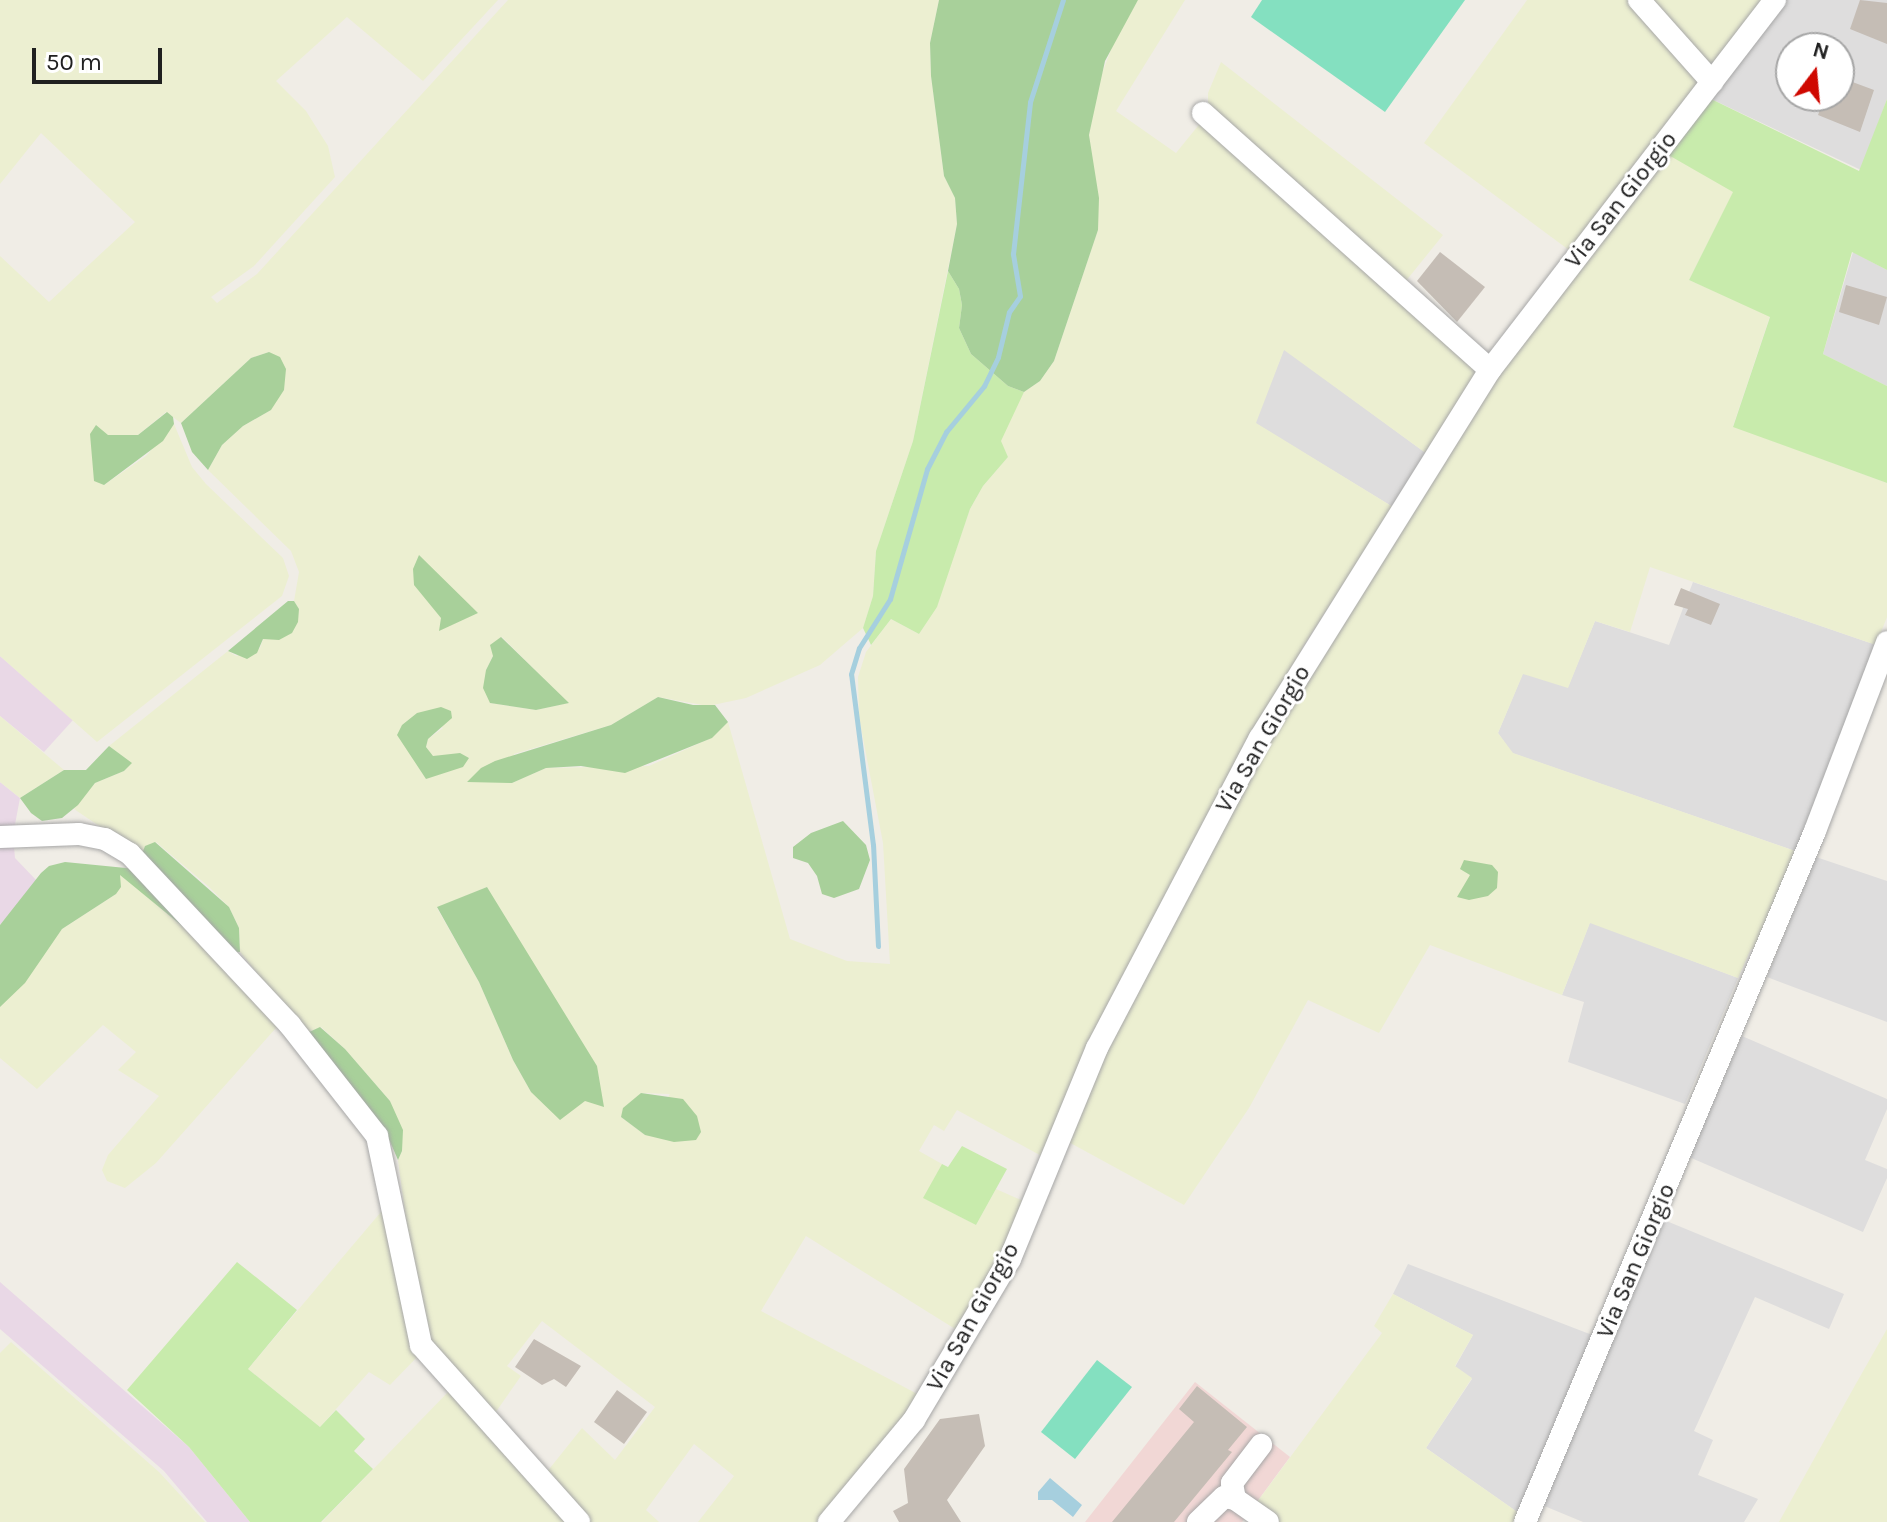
<!DOCTYPE html>
<style>
body{margin:0}
#map{position:relative;width:1887px;height:1522px;overflow:hidden;background:#f0ede6;font-family:Karla,sans-serif}
div>[style]{position:absolute}
[style*='--x']{left:calc(var(--x)*1px);top:calc(var(--y)*1px);width:calc(var(--w)*1px);rotate:calc(var(--a)*1deg)}
.residential>*{inset:0;background:#dedddd}
.commercial>*{inset:0;background:#f1d7d5}
.industrial>*{inset:0;background:#e9d8e6}
.farmland>*{inset:0;background:#ecefd1}
.grass>*{inset:0;background:#c8ebac}
.forest>*{inset:0;background:#a8d09a}
.pitch>*{inset:0;background:#84e0c0}
.water>*{inset:0;background:#a6cfde}
.stream>*{height:5px;margin:-2.5px;padding:0 2.5px;transform-origin:2.5px;border-radius:2.5px;background:#a6cfde}
.building>*{inset:0;background:#c5bdb5}
.roads{filter:drop-shadow(0 0 2px #a7a7a7) drop-shadow(0 0 2px #a7a7a7)}
.minor>*{height:22px;margin:-11px;padding:0 11px;transform-origin:11px;border-radius:11px;background:#fff}
span{translate:-50% -50%;white-space:nowrap;text-align:center;line-height:1.15;-webkit-text-stroke:6px #fff;paint-order:stroke}
.street-label{font-size:24px;color:#202020}
.north{position:absolute;left:1775px;top:32px;width:80px;height:80px;box-sizing:border-box;background:#fff;border:2px solid #a6a6a6;border-radius:50%;rotate:16deg;font-size:22px;font-weight:700;line-height:32px;text-align:center;color:#202020}
.north::after{content:'';display:block;margin:auto;width:28px;height:36px;background:#cf0800;clip-path:polygon(50% 0,100% 100%,50% 72%,0 100%)}
.scale{position:absolute;left:32px;top:48px;width:130px;height:36px;box-sizing:border-box;border:4px solid #202020;border-top:0;padding-left:10px;font-size:24px;line-height:28px;white-space:nowrap;color:#202020;-webkit-text-stroke:6px #fff;paint-order:stroke}
</style>
<div id="map">
<div class="residential">
<div style="clip-path:polygon(evenodd,1784px 0,1887px 0,1887px 99px,1861px 170px,1707px 97px,1784px 0,1791px 48px,1839px 48px,1839px 96px,1791px 96px,1791px 48px)"></div>
<div style="clip-path:polygon(1853px 252px,1887px 270px,1887px 386px,1823px 354px)"></div>
<div style="clip-path:polygon(1284px 349px,1427px 454px,1393px 507px,1255px 423px)"></div>
<div style="clip-path:polygon(1693px 582px,1876px 645px,1798px 852px,1512px 753px,1498px 733px,1523px 673px,1568px 687px,1595px 621px,1669px 645px)"></div>
<div style="clip-path:polygon(1816px 857px,1887px 881px,1887px 1022px,1767px 977px)"></div>
<div style="clip-path:polygon(1590px 922px,1738px 978px,1685px 1104px,1568px 1062px,1584px 1002px,1562px 995px)"></div>
<div style="clip-path:polygon(1742px 1036px,1887px 1099px,1887px 1109px,1865px 1160px,1887px 1169px,1887px 1178px,1863px 1232px,1689px 1157px)"></div>
<div style="clip-path:polygon(1664px 1220px,1844px 1294px,1829px 1329px,1755px 1297px,1694px 1431px,1713px 1440px,1698px 1475px,1758px 1499px,1744px 1522px,1583px 1522px,1542px 1505px)"></div>
<div style="clip-path:polygon(1408px 1264px,1600px 1338px,1523px 1516px,1426px 1448px,1472px 1379px,1455px 1367px,1473px 1335px,1393px 1294px)"></div>
</div>
<div class="commercial">
<div style="clip-path:polygon(1195px 1382px,1290px 1457px,1242px 1522px,1085px 1522px)"></div>
</div>
<div class="industrial">
<div style="clip-path:polygon(0 656px,73px 720px,44px 752px,0 716px)"></div>
<div style="clip-path:polygon(0 782px,20px 798px,13px 835px,15px 858px,37px 881px,0 925px)"></div>
<div style="clip-path:polygon(0 1282px,189px 1447px,250px 1522px,207px 1522px,164px 1471px,0 1329px)"></div>
</div>
<div class="farmland">
<div style="clip-path:polygon(evenodd,0 0,498px 0,423px 81px,347px 17px,276px 81px,306px 111px,328px 146px,335px 177px,254px 266px,211px 297px,217px 303px,257px 274px,508px 0,939px 0,930px 43px,931px 76px,944px 176px,955px 198px,957px 224px,913px 441px,876px 551px,873px 596px,863px 628px,820px 665px,746px 698px,708px 706px,658px 697px,611px 725px,514px 754px,512px 783px,546px 768px,649px 766px,711px 738px,728px 722px,790px 939px,847px 961px,890px 964px,883px 843px,859px 717px,858px 677px,866px 652px,891px 619px,919px 634px,936px 607px,970px 509px,983px 486px,1008px 457px,1000px 441px,1006px 424px,1024px 392px,1040px 381px,1054px 361px,1098px 230px,1089px 135px,1098px 84px,1117px 34px,1138px 0,1185px 0,1116px 111px,1176px 153px,1202px 121px,1481px 373px,1427px 454px,1284px 350px,1256px 423px,1393px 507px,1304px 645px,1224px 796px,1047px 1159px,957px 1110px,944px 1131px,934px 1125px,919px 1151px,942px 1164px,924px 1198px,976px 1225px,996px 1189px,1028px 1203px,960px 1332px,806px 1236px,761px 1311px,923px 1397px,840px 1501px,817px 1522px,698px 1522px,734px 1476px,694px 1444px,646px 1510px,659px 1522px,587px 1522px,546px 1473px,582px 1428px,615px 1460px,655px 1407px,542px 1321px,507px 1366px,521px 1376px,493px 1416px,430px 1345px,411px 1258px,398px 1160px,402px 1151px,390px 1101px,345px 1049px,321px 1027px,306px 1033px,240px 952px,239px 928px,229px 907px,208px 886px,156px 842px,142px 855px,74px 809px,95px 783px,124px 771px,131px 763px,109px 746px,228px 651px,236px 656px,260px 648px,263px 639px,299px 609px,294px 601px,299px 572px,291px 551px,208px 470px,222px 445px,243px 426px,271px 410px,269px 352px,251px 358px,181px 423px,166px 412px,138px 435px,108px 435px,104px 485px,146px 456px,174px 424px,192px 467px,206px 484px,283px 558px,289px 576px,282px 596px,97px 742px,0 656px,0 256px,49px 302px,135px 222px,41px 133px,0 184px,0 0,502px 637px,568px 703px,536px 710px,490px 703px,486px 670px,502px 637px,0 0,417px 713px,443px 728px,428px 739px,426px 747px,432px 756px,449px 756px,426px 779px,411px 719px,417px 713px,0 0,487px 887px,531px 1092px,513px 1060px,479px 982px,437px 908px,487px 887px,0 0,641px 1093px,670px 1094px,645px 1135px,621px 1117px,641px 1093px)"></div>
<div style="clip-path:polygon(1527px 0,1632px 0,1704px 79px,1573px 253px,1424px 143px)"></div>
<div style="clip-path:polygon(1650px 0,1768px 0,1716px 71px)"></div>
<div style="clip-path:polygon(1221px 62px,1443px 235px,1401px 287px,1208px 104px,1208px 93px)"></div>
<div style="clip-path:polygon(1665px 153px,1734px 191px,1689px 280px,1770px 316px,1733px 426px,1887px 483px,1887px 617px,1876px 645px,1650px 567px,1630px 632px,1595px 621px,1568px 688px,1523px 674px,1498px 733px,1513px 753px,1798px 852px,1756px 951px,1751px 949px,1738px 978px,1590px 923px,1562px 995px,1430px 945px,1379px 1033px,1308px 1000px,1249px 1108px,1184px 1205px,1063px 1139px,1081px 1097px,1251px 772px,1488px 383px)"></div>
<div style="clip-path:polygon(0 716px,64px 770px,20px 798px,0 782px)"></div>
<div style="clip-path:polygon(120px 874px,209px 949px,283px 1020px,156px 1163px,125px 1188px,107px 1181px,102px 1170px,108px 1155px,159px 1096px,118px 1070px,136px 1052px,103px 1025px,37px 1089px,0 1058px,0 1007px,62px 929px,116px 894px)"></div>
<div style="clip-path:polygon(386px 1206px,420px 1354px,390px 1385px,369px 1372px,320px 1427px,248px 1369px)"></div>
<div style="clip-path:polygon(1393px 1294px,1473px 1335px,1455px 1366px,1472px 1378px,1426px 1448px,1523px 1516px,1520px 1522px,1280px 1522px,1254px 1506px,1382px 1333px,1374px 1326px)"></div>
<div style="clip-path:polygon(1887px 1329px,1887px 1522px,1779px 1522px,1853px 1389px)"></div>
<div style="clip-path:polygon(11px 1342px,159px 1472px,205px 1522px,0 1522px,0 1353px)"></div>
<div style="clip-path:polygon(451px 1389px,576px 1522px,322px 1522px)"></div>
</div>
<div class="grass">
<div style="clip-path:polygon(1707px 97px,1859px 171px,1887px 99px,1887px 270px,1852px 252px,1823px 354px,1887px 386px,1887px 483px,1733px 427px,1770px 317px,1689px 280px,1733px 192px,1665px 153px)"></div>
<div style="clip-path:polygon(948px 271px,959px 289px,962px 305px,959px 328px,971px 354px,1008px 386px,1024px 392px,1001px 441px,1008px 457px,983px 486px,970px 509px,937px 607px,919px 634px,891px 619px,871px 645px,863px 628px,873px 596px,876px 551px,913px 441px)"></div>
<div style="clip-path:polygon(962px 1146px,1007px 1169px,976px 1225px,923px 1198px,942px 1164px,948px 1167px)"></div>
<div style="clip-path:polygon(237px 1262px,297px 1310px,248px 1369px,320px 1427px,336px 1410px,365px 1439px,354px 1451px,373px 1469px,321px 1522px,250px 1522px,189px 1447px,127px 1390px)"></div>
</div>
<div class="forest">
<div style="clip-path:polygon(939px 0,1138px 0,1105px 61px,1089px 135px,1099px 198px,1098px 230px,1054px 361px,1040px 381px,1024px 392px,1008px 386px,971px 354px,959px 328px,962px 305px,959px 289px,948px 271px,957px 224px,955px 198px,944px 176px,931px 76px,930px 43px)"></div>
<div style="clip-path:polygon(269px 352px,280px 357px,286px 369px,284px 390px,271px 410px,243px 426px,222px 445px,208px 470px,192px 452px,181px 423px,251px 358px)"></div>
<div style="clip-path:polygon(167px 412px,173px 417px,174px 424px,163px 441px,104px 485px,94px 481px,90px 434px,96px 425px,108px 435px,138px 435px)"></div>
<div style="clip-path:polygon(419px 555px,478px 613px,439px 631px,441px 618px,414px 585px,413px 569px)"></div>
<div style="clip-path:polygon(288px 601px,294px 601px,299px 609px,298px 622px,292px 633px,279px 640px,263px 639px,257px 653px,247px 659px,228px 651px)"></div>
<div style="clip-path:polygon(501px 637px,569px 703px,536px 710px,490px 703px,483px 688px,486px 670px,493px 656px,490px 645px)"></div>
<div style="clip-path:polygon(658px 697px,693px 705px,715px 705px,728px 722px,712px 738px,625px 773px,581px 766px,546px 768px,512px 783px,467px 782px,481px 768px,495px 761px,611px 725px)"></div>
<div style="clip-path:polygon(441px 707px,451px 711px,452px 718px,428px 739px,426px 747px,433px 756px,460px 753px,469px 758px,463px 767px,426px 779px,397px 735px,402px 725px,417px 713px)"></div>
<div style="clip-path:polygon(109px 746px,132px 763px,124px 771px,95px 783px,78px 805px,62px 818px,42px 821px,31px 813px,20px 798px,64px 770px,86px 770px)"></div>
<div style="clip-path:polygon(843px 821px,866px 845px,870px 860px,859px 889px,834px 898px,822px 894px,817px 876px,808px 863px,793px 858px,793px 847px,811px 833px)"></div>
<div style="clip-path:polygon(155px 842px,229px 907px,239px 928px,240px 952px,215px 953px,120px 875px,121px 887px,116px 894px,62px 929px,25px 983px,0 1007px,0 925px,41px 873px,49px 866px,65px 862px,136px 869px,145px 846px)"></div>
<div style="clip-path:polygon(1464px 860px,1492px 865px,1498px 872px,1497px 888px,1488px 896px,1469px 900px,1457px 897px,1470px 875px,1460px 869px)"></div>
<div style="clip-path:polygon(487px 887px,597px 1066px,604px 1107px,585px 1101px,560px 1120px,531px 1092px,513px 1060px,479px 982px,437px 907px)"></div>
<div style="clip-path:polygon(320px 1027px,345px 1049px,390px 1101px,403px 1130px,402px 1151px,398px 1160px,388px 1137px,307px 1033px)"></div>
<div style="clip-path:polygon(641px 1093px,683px 1099px,697px 1116px,701px 1132px,696px 1140px,674px 1142px,645px 1135px,621px 1117px,623px 1108px)"></div>
</div>
<div class="pitch">
<div style="clip-path:polygon(1262px 0,1465px 0,1385px 112px,1251px 17px)"></div>
<div style="clip-path:polygon(1097px 1360px,1132px 1387px,1075px 1459px,1041px 1432px)"></div>
</div>
<div class="water">
<div style="clip-path:polygon(1050px 1478px,1082px 1505px,1073px 1517px,1052px 1500px,1038px 1500px,1038px 1492px)"></div>
</div>
<div class="stream">
<div style="--x:878;--y:946;--w:101;--a:-92.8"></div>
<div style="--x:873;--y:845;--w:172;--a:-97.3"></div>
<div style="--x:851;--y:674;--w:27;--a:-73"></div>
<div style="--x:859;--y:648;--w:58;--a:-57.7"></div>
<div style="--x:890;--y:599;--w:135;--a:-74.1"></div>
<div style="--x:927;--y:469;--w:42;--a:-62.8"></div>
<div style="--x:946;--y:432;--w:60;--a:-50.4"></div>
<div style="--x:984;--y:386;--w:32;--a:-64"></div>
<div style="--x:998;--y:357;--w:46;--a:-76.3"></div>
<div style="--x:1009;--y:312;--w:19;--a:-55"></div>
<div style="--x:1020;--y:296;--w:43;--a:-99.5"></div>
<div style="--x:1013;--y:254;--w:153;--a:-83.6"></div>
<div style="--x:1030;--y:102;--w:107;--a:-72.1"></div>
</div>
<div class="building">
<div style="clip-path:polygon(1860px 0,1887px 3px,1887px 44px,1850px 29px)"></div>
<div style="clip-path:polygon(1839px 77px,1874px 90px,1860px 132px,1818px 115px,1825px 96px,1839px 96px)"></div>
<div style="clip-path:polygon(1440px 252px,1485px 287px,1457px 322px,1417px 281px)"></div>
<div style="clip-path:polygon(1846px 285px,1887px 297px,1879px 325px,1839px 312px)"></div>
<div style="clip-path:polygon(1681px 588px,1720px 604px,1711px 625px,1685px 615px,1688px 609px,1674px 605px)"></div>
<div style="clip-path:polygon(534px 1339px,581px 1366px,566px 1387px,554px 1379px,542px 1385px,515px 1367px)"></div>
<div style="clip-path:polygon(1197px 1386px,1247px 1427px,1228px 1450px,1232px 1452px,1174px 1522px,1112px 1522px,1194px 1422px,1179px 1409px)"></div>
<div style="clip-path:polygon(617px 1390px,647px 1412px,624px 1444px,594px 1422px)"></div>
<div style="clip-path:polygon(979px 1414px,985px 1446px,947px 1500px,961px 1522px,899px 1522px,893px 1511px,908px 1503px,904px 1469px,940px 1419px)"></div>
</div>
<div class="roads">
<div class="minor">
<div style="--x:1639;--y:0;--w:110;--a:48.3"></div>
<div style="--x:1203;--y:113;--w:385;--a:41.8"></div>
<div style="--x:0;--y:837;--w:79;--a:-2.2"></div>
<div style="--x:79;--y:834;--w:26;--a:11"></div>
<div style="--x:105;--y:839;--w:29;--a:31"></div>
<div style="--x:130;--y:854;--w:234;--a:46.9"></div>
<div style="--x:290;--y:1025;--w:141;--a:51.9"></div>
<div style="--x:377;--y:1136;--w:214;--a:78.1"></div>
<div style="--x:421;--y:1345;--w:237;--a:48.2"></div>
<div style="--x:1235;--y:1499;--w:16;--a:-101"></div>
<div style="--x:1232;--y:1483;--w:48;--a:-52.7"></div>
<div style="--x:829;--y:1522;--w:133;--a:-50.2"></div>
<div style="--x:914;--y:1420;--w:187;--a:-59.2"></div>
<div style="--x:1010;--y:1259;--w:228;--a:-67.6"></div>
<div style="--x:1097;--y:1048;--w:350;--a:-62.3"></div>
<div style="--x:1260;--y:738;--w:434;--a:-58"></div>
<div style="--x:1490;--y:370;--w:467;--a:-52.4"></div>
<div style="--x:1198;--y:1522;--w:36;--a:-44"></div>
<div style="--x:1224;--y:1497;--w:11;--a:10"></div>
<div style="--x:1235;--y:1499;--w:40;--a:34.9"></div>
<div style="--x:1525;--y:1522;--w:749;--a:-67.23"></div>
<div style="--x:1815;--y:831;--w:202;--a:-69.1"></div>
</div>
</div>
<div class="street-label">
<span style="left:1621px;top:200px;rotate:-52deg">Via San Giorgio</span>
<span style="left:1263px;top:739px;rotate:-60deg">Via San Giorgio</span>
<span style="left:1636px;top:1261px;rotate:-67deg">Via San Giorgio</span>
<span style="left:973px;top:1317px;rotate:-61deg">Via San Giorgio</span>
</div>
<div class="north">N</div>
<div class="scale">50 m</div>
</div>
